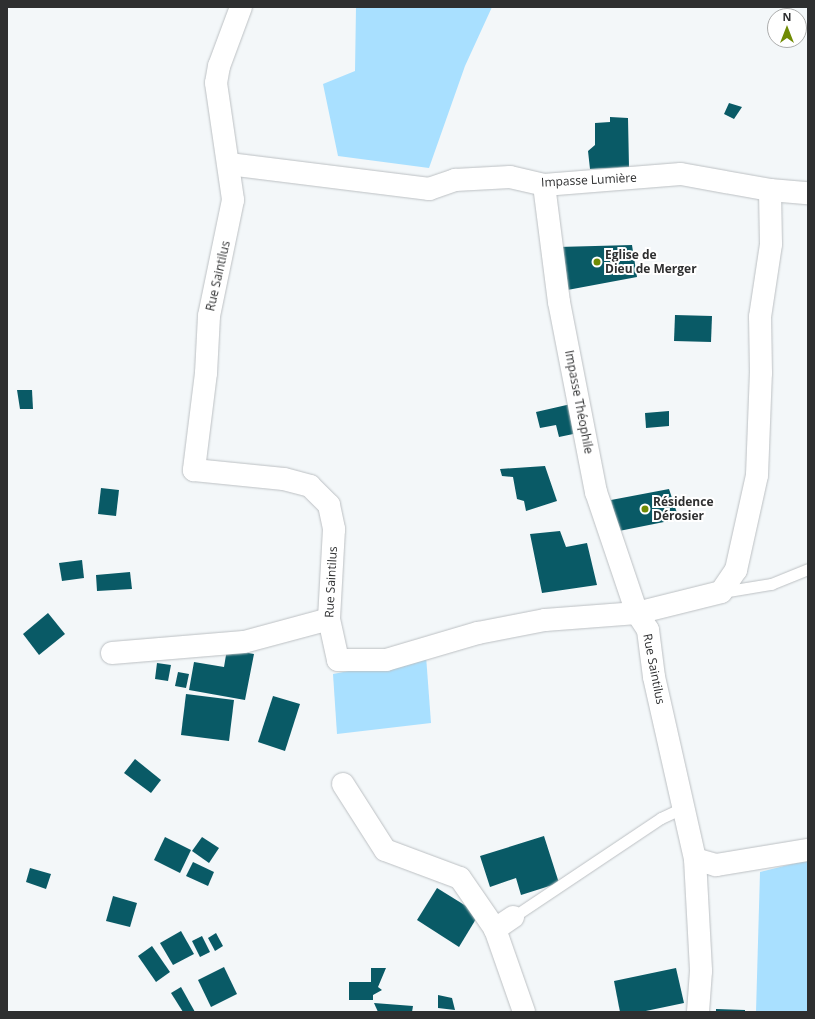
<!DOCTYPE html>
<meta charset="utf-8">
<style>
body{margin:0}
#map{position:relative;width:815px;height:1019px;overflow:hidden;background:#f3f7f9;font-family:"Open Sans",sans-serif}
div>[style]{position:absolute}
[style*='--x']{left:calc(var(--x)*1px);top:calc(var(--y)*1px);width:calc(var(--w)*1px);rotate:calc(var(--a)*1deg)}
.green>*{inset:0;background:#a9e0ff}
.building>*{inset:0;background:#095a66}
.roads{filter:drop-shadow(0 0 1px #bcc0c3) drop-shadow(0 0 1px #bcc0c3)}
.service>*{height:11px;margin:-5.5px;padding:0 5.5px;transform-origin:5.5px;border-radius:5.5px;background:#fff}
.minor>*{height:22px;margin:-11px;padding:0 11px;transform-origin:11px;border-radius:11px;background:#fff}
.dots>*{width:11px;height:11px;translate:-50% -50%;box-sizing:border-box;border:2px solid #fff;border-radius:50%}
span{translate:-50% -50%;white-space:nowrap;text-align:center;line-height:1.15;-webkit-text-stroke:4px #fff;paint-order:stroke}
.street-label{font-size:12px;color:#2e2f30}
.poi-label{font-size:12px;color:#2e2f30;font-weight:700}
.left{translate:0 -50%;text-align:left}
.frame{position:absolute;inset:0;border:8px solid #2e2f30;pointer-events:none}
.north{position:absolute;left:767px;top:8px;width:40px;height:40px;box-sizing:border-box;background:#fff;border:1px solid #abacac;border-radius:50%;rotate:0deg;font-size:11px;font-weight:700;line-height:16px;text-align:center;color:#2e2f30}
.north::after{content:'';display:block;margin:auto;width:14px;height:18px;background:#708b04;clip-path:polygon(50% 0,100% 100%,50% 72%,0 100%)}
</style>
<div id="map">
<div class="green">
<div style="clip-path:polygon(356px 7px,492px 7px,465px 66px,429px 168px,338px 156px,323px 84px,355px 71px)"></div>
<div style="clip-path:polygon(426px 656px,431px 723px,337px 734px,333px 674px)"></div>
<div style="clip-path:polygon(808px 860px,808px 1012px,756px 1012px,760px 872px)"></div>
</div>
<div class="building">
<div style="clip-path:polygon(729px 103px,742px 107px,734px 119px,724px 114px)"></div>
<div style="clip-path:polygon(610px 117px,628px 118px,629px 167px,590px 169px,588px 151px,595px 145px,595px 123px,610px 122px)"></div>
<div style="clip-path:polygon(632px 245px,637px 277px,562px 291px,558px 247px)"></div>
<div style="clip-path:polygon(675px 315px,712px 316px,711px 342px,674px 341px)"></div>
<div style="clip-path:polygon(17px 390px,32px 390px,33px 409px,20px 409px)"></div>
<div style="clip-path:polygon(571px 404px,578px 433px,559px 437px,556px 425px,540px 428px,536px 412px)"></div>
<div style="clip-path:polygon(669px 411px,669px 426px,646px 428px,645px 413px)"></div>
<div style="clip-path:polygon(545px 466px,557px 501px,526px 511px,524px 501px,517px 499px,513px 477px,502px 476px,500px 469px)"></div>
<div style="clip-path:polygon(101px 488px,119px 490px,116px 516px,98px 514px)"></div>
<div style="clip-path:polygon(669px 489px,679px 519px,619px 531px,611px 500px)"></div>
<div style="clip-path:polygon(560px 531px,566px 547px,587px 543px,597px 585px,542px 593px,530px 534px)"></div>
<div style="clip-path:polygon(82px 560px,84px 578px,62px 581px,59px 563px)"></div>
<div style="clip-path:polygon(130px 572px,132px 589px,97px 591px,96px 575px)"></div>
<div style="clip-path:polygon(48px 613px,65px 634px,39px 655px,23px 634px)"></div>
<div style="clip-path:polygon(227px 649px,254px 654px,245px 700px,189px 690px,194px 662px,224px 667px)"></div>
<div style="clip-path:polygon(157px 663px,171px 665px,168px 681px,155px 679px)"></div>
<div style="clip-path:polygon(178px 672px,189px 674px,186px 688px,175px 686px)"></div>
<div style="clip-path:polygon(186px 694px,234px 700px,229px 741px,181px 735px)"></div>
<div style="clip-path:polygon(273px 696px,300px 704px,285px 751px,258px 742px)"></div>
<div style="clip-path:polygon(135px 759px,161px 780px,151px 793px,124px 773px)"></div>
<div style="clip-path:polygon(544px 836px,559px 883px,521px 895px,516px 878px,490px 887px,480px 856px)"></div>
<div style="clip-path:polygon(165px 837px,191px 850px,180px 873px,154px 860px)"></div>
<div style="clip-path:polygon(202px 837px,219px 848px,209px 863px,192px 851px)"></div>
<div style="clip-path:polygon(193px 862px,214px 872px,208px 886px,186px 876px)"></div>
<div style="clip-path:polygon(30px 868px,51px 874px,46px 889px,26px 882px)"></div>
<div style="clip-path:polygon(437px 888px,479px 914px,459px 947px,417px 920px)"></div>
<div style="clip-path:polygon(113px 896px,137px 903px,130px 927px,106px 921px)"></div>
<div style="clip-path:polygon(181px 931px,194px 954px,173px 965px,160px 943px)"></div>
<div style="clip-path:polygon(216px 933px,223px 946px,215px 951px,208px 938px)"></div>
<div style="clip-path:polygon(202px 936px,210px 952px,200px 957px,192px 941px)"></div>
<div style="clip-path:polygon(152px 946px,170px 972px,156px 982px,138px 956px)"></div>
<div style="clip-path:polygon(224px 967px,237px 994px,211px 1007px,198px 980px)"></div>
<div style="clip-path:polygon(371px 968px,386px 968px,378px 987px,382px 990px,373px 995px,373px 1000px,349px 1000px,349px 982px,371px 982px)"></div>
<div style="clip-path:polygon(676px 968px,684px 1003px,641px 1012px,620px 1012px,614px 981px)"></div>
<div style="clip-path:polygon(181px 987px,195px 1012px,183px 1012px,171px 993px)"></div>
<div style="clip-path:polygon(438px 995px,452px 998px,455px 1010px,438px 1008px)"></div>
<div style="clip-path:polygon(374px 1003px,413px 1006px,412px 1012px,378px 1012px)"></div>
<div style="clip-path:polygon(716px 1009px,745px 1010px,745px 1012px,716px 1012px)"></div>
</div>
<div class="roads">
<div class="service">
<div style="--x:722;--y:592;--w:50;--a:-9.3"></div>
<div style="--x:771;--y:584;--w:40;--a:-22"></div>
<div style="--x:513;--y:917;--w:178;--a:-33.8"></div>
<div style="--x:661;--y:818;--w:26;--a:-25"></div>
</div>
<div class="minor">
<div style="--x:241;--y:7;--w:63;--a:110.4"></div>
<div style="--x:219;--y:66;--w:17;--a:100"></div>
<div style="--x:216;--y:83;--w:118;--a:81.7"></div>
<div style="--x:233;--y:200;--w:118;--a:101.7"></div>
<div style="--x:209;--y:316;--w:57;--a:93"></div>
<div style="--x:206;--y:373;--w:98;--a:97.1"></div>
<div style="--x:194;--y:470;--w:90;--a:5.7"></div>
<div style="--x:284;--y:479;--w:27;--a:15"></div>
<div style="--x:310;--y:486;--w:27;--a:45"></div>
<div style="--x:329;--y:505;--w:25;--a:78"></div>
<div style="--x:334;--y:529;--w:90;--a:93.2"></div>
<div style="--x:329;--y:619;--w:42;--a:77.6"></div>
<div style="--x:338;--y:660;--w:48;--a:0"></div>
<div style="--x:386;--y:660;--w:96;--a:-16.4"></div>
<div style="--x:478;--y:633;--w:68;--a:-11"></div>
<div style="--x:545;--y:620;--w:92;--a:-4.4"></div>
<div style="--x:637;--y:613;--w:20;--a:57"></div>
<div style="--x:648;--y:630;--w:47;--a:82.7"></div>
<div style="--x:654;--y:677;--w:187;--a:77.3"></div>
<div style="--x:695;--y:859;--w:112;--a:86.9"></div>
<div style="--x:701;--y:971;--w:41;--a:94.2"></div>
<div style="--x:229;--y:164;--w:202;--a:7.1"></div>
<div style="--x:429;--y:189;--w:28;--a:-19"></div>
<div style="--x:455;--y:180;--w:55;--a:-3.1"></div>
<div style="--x:510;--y:177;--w:35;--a:13"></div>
<div style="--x:544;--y:185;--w:137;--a:-4.6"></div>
<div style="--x:681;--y:174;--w:90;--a:10.2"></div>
<div style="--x:770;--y:190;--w:38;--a:5"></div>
<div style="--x:544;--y:185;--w:118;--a:82.7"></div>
<div style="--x:559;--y:302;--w:194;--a:79"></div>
<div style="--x:596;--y:492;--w:128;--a:71.3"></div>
<div style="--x:637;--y:613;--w:87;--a:-14"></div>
<div style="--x:721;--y:592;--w:27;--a:-56"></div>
<div style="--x:736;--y:570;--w:97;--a:-77.5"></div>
<div style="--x:757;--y:475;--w:102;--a:-87.8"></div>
<div style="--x:761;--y:373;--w:56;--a:-91"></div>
<div style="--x:760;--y:317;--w:74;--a:-81.4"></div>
<div style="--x:771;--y:244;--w:54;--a:-91.1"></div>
<div style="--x:112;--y:653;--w:132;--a:-4.8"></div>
<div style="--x:244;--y:642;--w:88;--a:-15.1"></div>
<div style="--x:343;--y:784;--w:78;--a:57.5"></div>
<div style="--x:385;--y:850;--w:80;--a:20.5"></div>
<div style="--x:460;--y:878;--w:62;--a:55.5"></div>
<div style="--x:695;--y:859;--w:22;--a:16"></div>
<div style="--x:716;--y:865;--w:93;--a:-9.3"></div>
<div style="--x:513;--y:917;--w:22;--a:146"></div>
<div style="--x:495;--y:929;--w:88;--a:70.7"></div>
</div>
</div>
<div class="dots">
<div style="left:597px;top:262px;background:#708b04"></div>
<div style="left:645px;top:509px;background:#708b04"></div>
</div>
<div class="street-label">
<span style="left:589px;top:180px;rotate:-3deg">Impasse Lumière</span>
<span style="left:218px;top:276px;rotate:-77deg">Rue Saintilus</span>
<span style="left:579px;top:402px;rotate:79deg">Impasse Théophile</span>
<span style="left:331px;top:582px;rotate:-87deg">Rue Saintilus</span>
<span style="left:654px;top:669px;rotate:79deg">Rue Saintilus</span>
</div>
<div class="poi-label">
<span class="left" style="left:605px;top:262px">Eglise de<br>Dieu de Merger</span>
<span class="left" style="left:653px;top:509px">Résidence<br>Dérosier</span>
</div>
<div class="frame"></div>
<div class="north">N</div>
</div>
